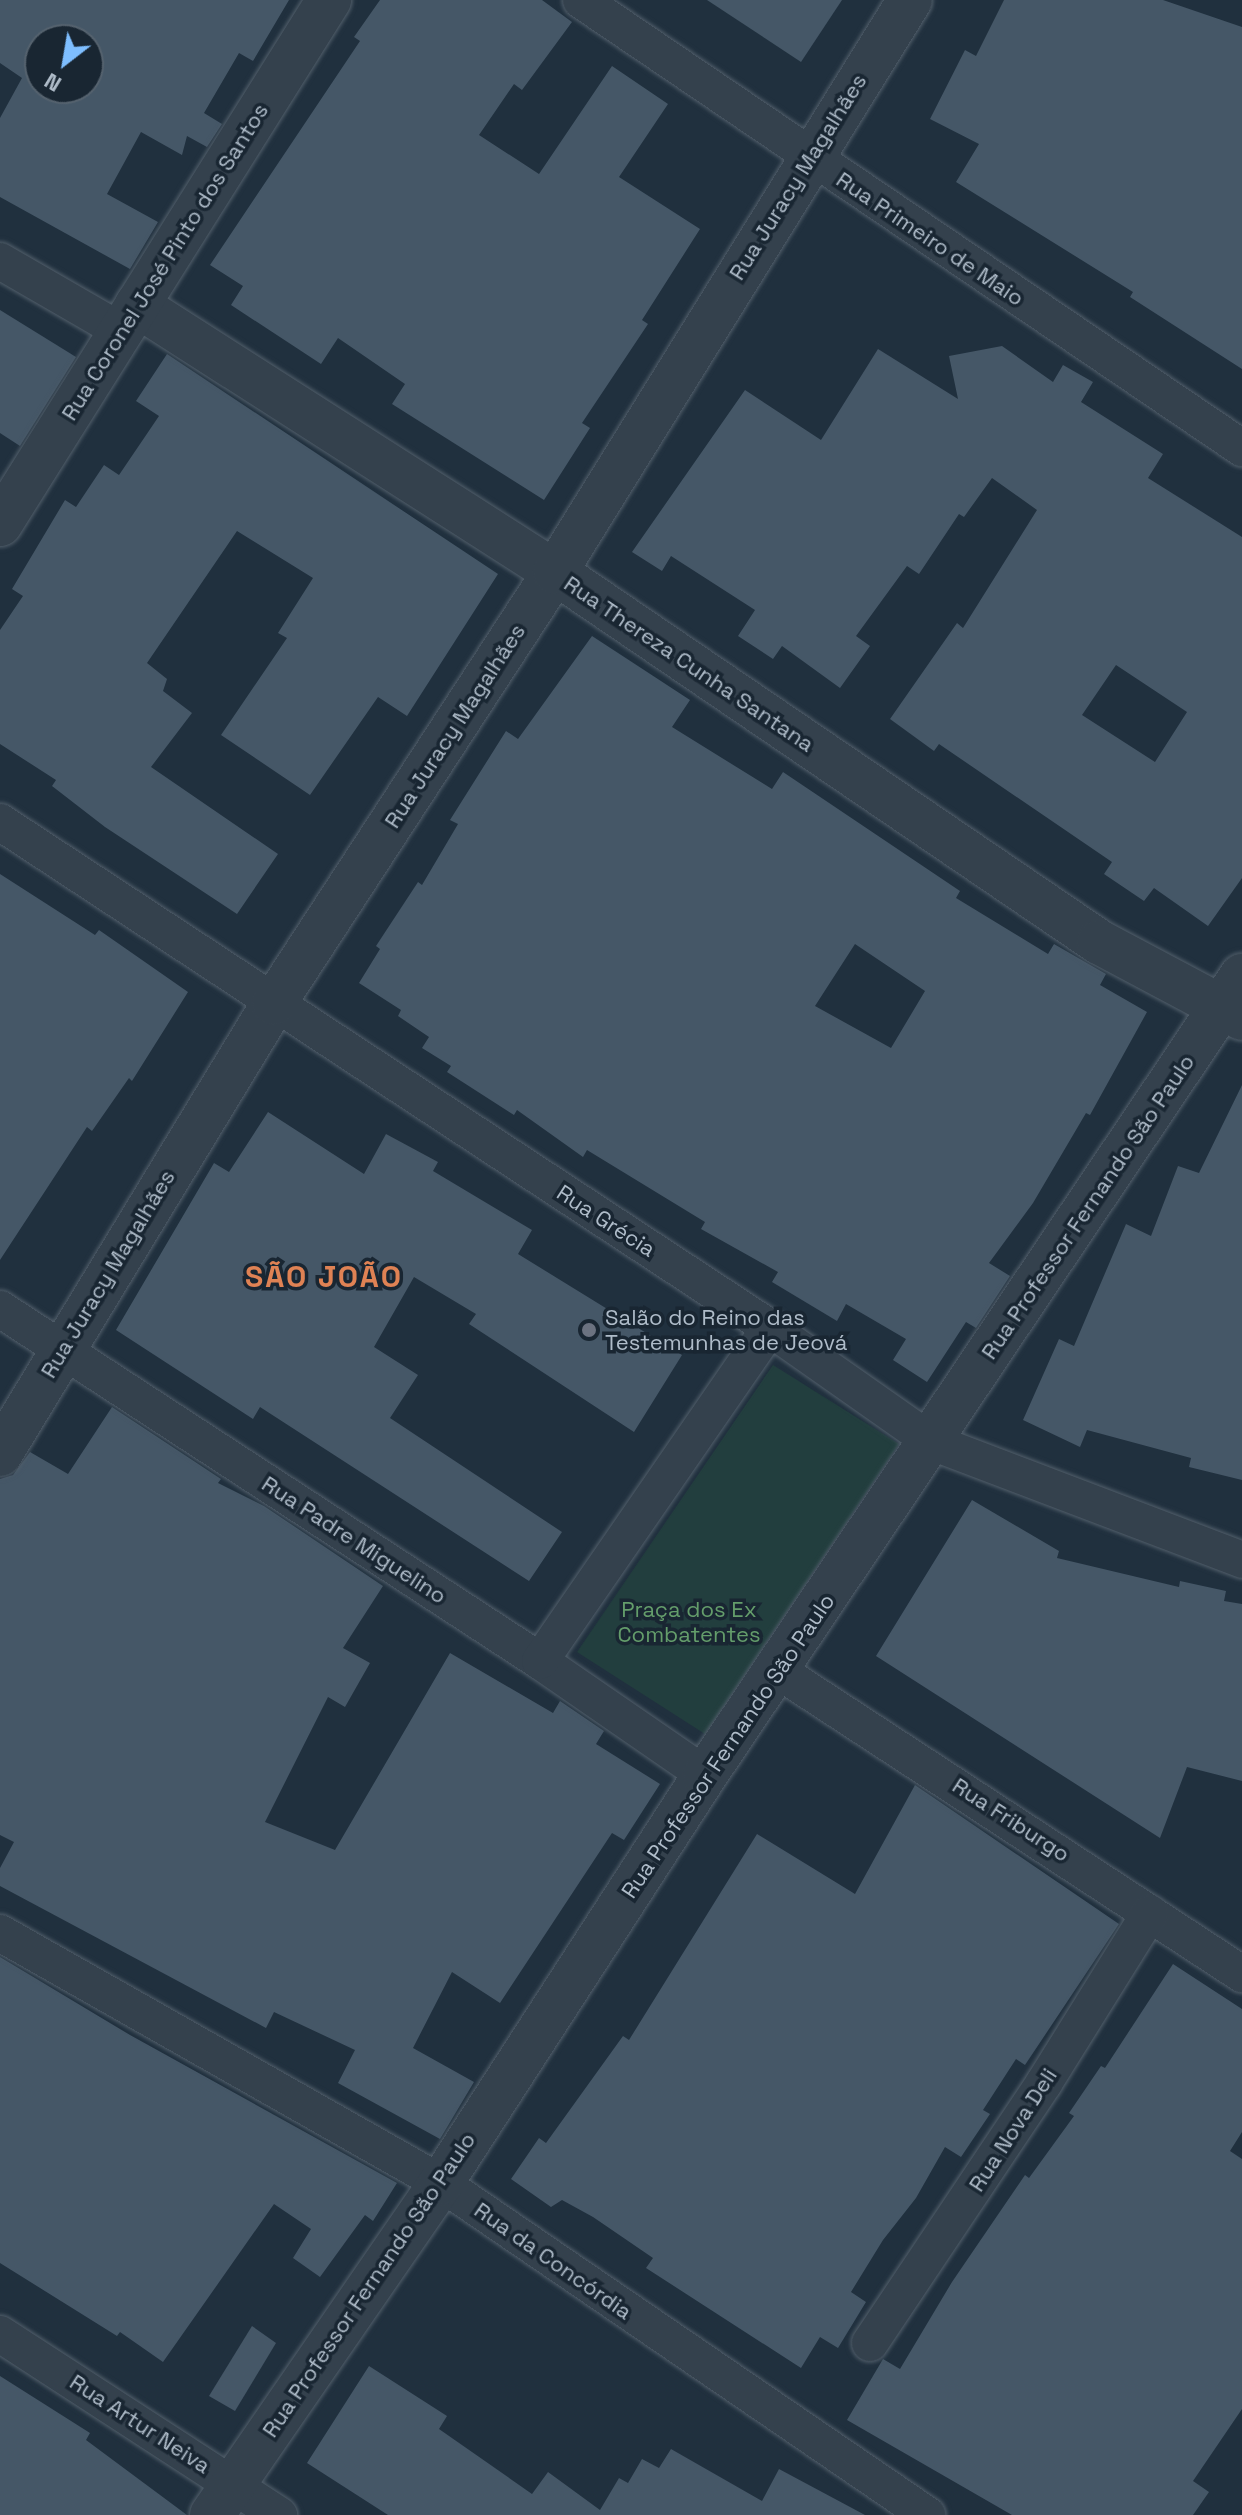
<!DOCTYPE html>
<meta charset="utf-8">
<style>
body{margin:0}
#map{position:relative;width:1242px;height:2515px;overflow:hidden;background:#20303e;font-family:"Space Grotesk",sans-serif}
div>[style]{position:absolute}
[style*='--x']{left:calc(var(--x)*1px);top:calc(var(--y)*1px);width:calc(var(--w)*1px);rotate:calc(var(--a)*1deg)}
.green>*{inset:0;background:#223e3e}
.building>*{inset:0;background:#455767}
.roads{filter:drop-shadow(0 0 2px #525f6b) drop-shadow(0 0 2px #525f6b)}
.minor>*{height:36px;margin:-18px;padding:0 18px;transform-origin:18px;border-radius:18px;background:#34414d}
.tertiary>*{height:44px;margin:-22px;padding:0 22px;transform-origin:22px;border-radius:22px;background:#34414d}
.dots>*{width:22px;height:22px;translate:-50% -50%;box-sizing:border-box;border:4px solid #192632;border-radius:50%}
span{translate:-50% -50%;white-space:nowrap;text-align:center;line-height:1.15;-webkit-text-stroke:7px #192632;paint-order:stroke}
.street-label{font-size:22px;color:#afbcc9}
.poi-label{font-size:22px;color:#afbcc9}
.left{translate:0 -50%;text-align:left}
.park-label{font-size:22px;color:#649d6b}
.district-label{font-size:30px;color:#df8254;font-weight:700;letter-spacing:2px}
.north{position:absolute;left:24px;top:24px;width:80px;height:80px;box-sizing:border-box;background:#192632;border:2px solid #55626e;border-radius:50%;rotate:211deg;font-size:22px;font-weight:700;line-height:32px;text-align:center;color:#afbcc9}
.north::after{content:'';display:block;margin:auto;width:28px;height:36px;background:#7ebeff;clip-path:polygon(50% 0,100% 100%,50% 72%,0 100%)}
</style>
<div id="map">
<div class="green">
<div style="clip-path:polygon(773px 1365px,899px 1444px,705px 1734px,577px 1652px)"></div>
</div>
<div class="building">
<div style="clip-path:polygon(evenodd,0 0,289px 0,253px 61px,239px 53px,204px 113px,222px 124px,207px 147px,187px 136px,182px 155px,141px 132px,107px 194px,158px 222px,130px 269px,0 197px,0 118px,22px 78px,0 63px,0 0,40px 40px,88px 40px,88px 88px,40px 88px,40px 40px)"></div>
<div style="clip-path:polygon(380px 0,542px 0,572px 22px,522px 90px,514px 84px,479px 135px,539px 174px,612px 66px,668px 104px,619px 177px,700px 229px,642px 320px,648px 324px,582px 423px,590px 428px,544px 500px,392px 404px,405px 384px,338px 338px,321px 364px,231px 305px,243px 286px,210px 265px,360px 41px,354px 37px)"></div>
<div style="clip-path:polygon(707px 0,842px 0,801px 62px)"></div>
<div style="clip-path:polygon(1004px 0,1163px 0,1242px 27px,1242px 369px,1130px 297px,1133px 292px,956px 182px,979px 144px,930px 119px,965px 50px,976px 56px)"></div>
<div style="clip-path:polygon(0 310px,76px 357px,20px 446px,0 433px)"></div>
<div style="clip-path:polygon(evenodd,1002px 346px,1053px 382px,1063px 365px,1093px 382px,1081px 402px,1163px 454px,1148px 478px,1242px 537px,1242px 878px,1208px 926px,1154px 888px,1144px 901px,1104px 874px,1112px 862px,939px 744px,934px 751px,890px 719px,957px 623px,963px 628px,1037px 510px,992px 478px,964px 517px,959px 514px,919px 574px,907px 566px,856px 636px,870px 646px,840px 688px,782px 646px,773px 659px,738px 636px,755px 610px,671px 556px,662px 571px,632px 552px,745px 390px,821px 440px,878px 349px,958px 399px,949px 356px,1002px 346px,1116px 665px,1187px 712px,1155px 762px,1082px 715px,1116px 665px)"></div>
<div style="clip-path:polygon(167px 354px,498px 574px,407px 716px,378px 697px,310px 795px,221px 735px,287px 638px,278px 633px,313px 578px,237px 531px,147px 663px,167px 679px,163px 691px,192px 713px,151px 767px,278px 854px,237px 914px,105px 827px,52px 786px,56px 780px,0 744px,0 630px,23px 596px,12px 589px,65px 500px,76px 507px,104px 465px,119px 475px,159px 416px,136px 401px)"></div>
<div style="clip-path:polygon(evenodd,592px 636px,690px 700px,672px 727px,772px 789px,783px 772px,960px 891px,956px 898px,1048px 954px,1054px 944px,1106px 974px,1100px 985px,1147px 1012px,1090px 1115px,1086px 1113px,1033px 1203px,989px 1263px,1010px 1276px,976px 1328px,966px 1322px,927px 1382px,893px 1360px,906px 1339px,846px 1304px,837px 1321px,772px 1282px,778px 1272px,701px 1229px,705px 1222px,587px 1150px,583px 1157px,517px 1110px,514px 1115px,447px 1072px,451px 1066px,422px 1048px,429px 1037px,398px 1016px,401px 1010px,359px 983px,380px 949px,376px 946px,418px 882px,422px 885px,458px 824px,450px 820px,506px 731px,518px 739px,592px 636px,855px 944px,925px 991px,891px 1048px,815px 1006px,855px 944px)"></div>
<div style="clip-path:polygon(0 874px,95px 935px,99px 930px,188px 992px,132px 1081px,129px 1078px,92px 1131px,87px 1127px,0 1260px)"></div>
<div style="clip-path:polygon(1242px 1085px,1242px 1480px,1189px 1467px,1191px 1458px,1087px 1430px,1080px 1447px,1023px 1420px,1059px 1339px,1074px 1346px,1126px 1224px,1151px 1236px,1178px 1166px,1199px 1173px)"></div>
<div style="clip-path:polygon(268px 1112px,364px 1174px,386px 1134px,438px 1162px,433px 1171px,532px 1230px,518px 1254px,682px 1355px,634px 1432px,469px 1324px,476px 1314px,414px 1277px,374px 1347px,418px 1375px,390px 1418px,562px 1532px,529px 1581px,260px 1407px,253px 1419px,116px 1330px,214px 1163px,229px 1172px)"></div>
<div style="clip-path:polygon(112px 1407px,221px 1479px,218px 1483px,264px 1506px,383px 1586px,343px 1648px,370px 1663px,345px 1707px,328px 1697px,265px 1822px,335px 1850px,450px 1653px,553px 1713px,560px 1701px,604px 1731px,596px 1744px,660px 1784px,624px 1840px,612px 1833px,500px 2003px,452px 1972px,413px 2048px,474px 2082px,440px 2139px,338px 2083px,355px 2050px,274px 2012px,266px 2028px,0 1886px,0 1868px,14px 1842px,0 1835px,0 1479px,13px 1475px,30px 1452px,68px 1474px)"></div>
<div style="clip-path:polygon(972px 1500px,1059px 1551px,1057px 1558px,1179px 1587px,1180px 1581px,1226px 1591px,1224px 1601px,1242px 1604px,1242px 1781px,1187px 1767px,1160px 1838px,876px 1656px)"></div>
<div style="clip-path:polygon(915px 1785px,1119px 1924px,1025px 2065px,1016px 2059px,983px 2110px,990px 2114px,961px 2157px,945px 2147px,916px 2198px,883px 2240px,851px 2292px,866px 2302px,838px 2348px,820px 2337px,801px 2368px,646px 2268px,653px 2258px,593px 2217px,562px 2200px,551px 2207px,511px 2179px,539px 2138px,546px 2143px,623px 2036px,629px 2040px,757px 1834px,855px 1894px)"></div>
<div style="clip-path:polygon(0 1957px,130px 2035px,397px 2183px,373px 2221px,365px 2215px,320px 2277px,293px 2258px,311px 2229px,274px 2204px,163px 2362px,120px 2332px,117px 2336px,0 2263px)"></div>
<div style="clip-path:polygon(1173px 1964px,1242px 2009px,1242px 2132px,1230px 2151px,1242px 2159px,1242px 2409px,1193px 2481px,1209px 2492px,1193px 2515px,1012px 2515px,847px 2420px,883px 2359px,900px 2369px,952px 2282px,1025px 2175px,1029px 2178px,1074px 2116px,1069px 2113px,1101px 2066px,1105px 2068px)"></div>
<div style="clip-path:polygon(252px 2326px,276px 2343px,235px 2411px,209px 2396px)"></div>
<div style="clip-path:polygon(369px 2366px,447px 2416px,439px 2429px,532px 2494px,548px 2472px,600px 2510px,619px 2478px,628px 2483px,642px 2459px,659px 2468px,671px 2449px,762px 2501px,779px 2469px,865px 2515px,388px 2515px,307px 2463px)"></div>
<div style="clip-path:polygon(0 2376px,90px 2433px,86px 2440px,187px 2515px,0 2515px)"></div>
</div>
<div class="roads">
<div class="minor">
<div style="--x:581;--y:0;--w:799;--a:34.13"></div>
<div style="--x:0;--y:261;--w:140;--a:30"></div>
<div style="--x:0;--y:822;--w:921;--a:33.31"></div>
<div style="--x:770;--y:1328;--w:198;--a:35.1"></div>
<div style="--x:932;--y:1442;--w:332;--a:20.8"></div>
<div style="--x:0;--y:1309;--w:645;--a:33.1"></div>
<div style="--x:540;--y:1661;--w:201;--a:34.6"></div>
<div style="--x:540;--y:1661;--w:405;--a:-55.4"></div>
<div style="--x:777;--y:1670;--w:556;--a:33.18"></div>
<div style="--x:0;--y:1933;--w:507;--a:29.55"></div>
<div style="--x:441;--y:2183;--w:589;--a:34.34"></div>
<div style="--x:0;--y:2334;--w:333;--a:33"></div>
<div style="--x:870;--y:2343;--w:313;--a:-56.2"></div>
<div style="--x:1044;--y:2083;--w:200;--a:-58.1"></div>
</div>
<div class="tertiary">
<div style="--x:137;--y:305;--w:496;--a:32.6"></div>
<div style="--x:555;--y:572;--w:658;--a:34.22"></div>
<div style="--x:1099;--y:942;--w:162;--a:28"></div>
<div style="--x:0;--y:524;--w:619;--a:-57.88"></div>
<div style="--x:0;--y:1454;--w:528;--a:-58.72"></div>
<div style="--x:274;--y:1003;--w:515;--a:-56.9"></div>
<div style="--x:555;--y:572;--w:673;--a:-58.18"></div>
<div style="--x:212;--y:2515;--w:403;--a:-55.4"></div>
<div style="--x:441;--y:2183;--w:486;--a:-57.1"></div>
<div style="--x:705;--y:1775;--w:963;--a:-56.1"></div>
</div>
</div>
<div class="dots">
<div style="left:589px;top:1330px;background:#6b7280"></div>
</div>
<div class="street-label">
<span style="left:798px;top:177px;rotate:-58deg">Rua Juracy Magalhães</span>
<span style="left:930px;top:239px;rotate:34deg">Rua Primeiro de Maio</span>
<span style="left:165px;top:262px;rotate:-58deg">Rua Coronel José Pinto dos Santos</span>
<span style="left:689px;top:664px;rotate:34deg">Rua Thereza Cunha Santana</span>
<span style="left:455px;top:726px;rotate:-57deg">Rua Juracy Magalhães</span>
<span style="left:1088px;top:1207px;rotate:-56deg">Rua Professor Fernando São Paulo</span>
<span style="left:606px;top:1221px;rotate:33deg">Rua Grécia</span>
<span style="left:108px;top:1274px;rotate:-59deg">Rua Juracy Magalhães</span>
<span style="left:354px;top:1540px;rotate:33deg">Rua Padre Miguelino</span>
<span style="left:728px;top:1746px;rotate:-56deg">Rua Professor Fernando São Paulo</span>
<span style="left:1011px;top:1820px;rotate:33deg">Rua Friburgo</span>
<span style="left:1013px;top:2130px;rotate:-57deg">Rua Nova Deli</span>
<span style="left:553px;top:2261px;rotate:35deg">Rua da Concórdia</span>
<span style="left:369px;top:2285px;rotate:-56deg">Rua Professor Fernando São Paulo</span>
<span style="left:140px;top:2424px;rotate:33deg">Rua Artur Neiva</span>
</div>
<div class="poi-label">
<span class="left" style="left:605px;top:1330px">Salão do Reino das<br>Testemunhas de Jeová</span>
</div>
<div class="park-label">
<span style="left:689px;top:1622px">Praça dos Ex<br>Combatentes</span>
</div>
<div class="district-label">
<span style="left:324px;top:1277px">SÃO JOÃO</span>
</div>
<div class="north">N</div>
</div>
